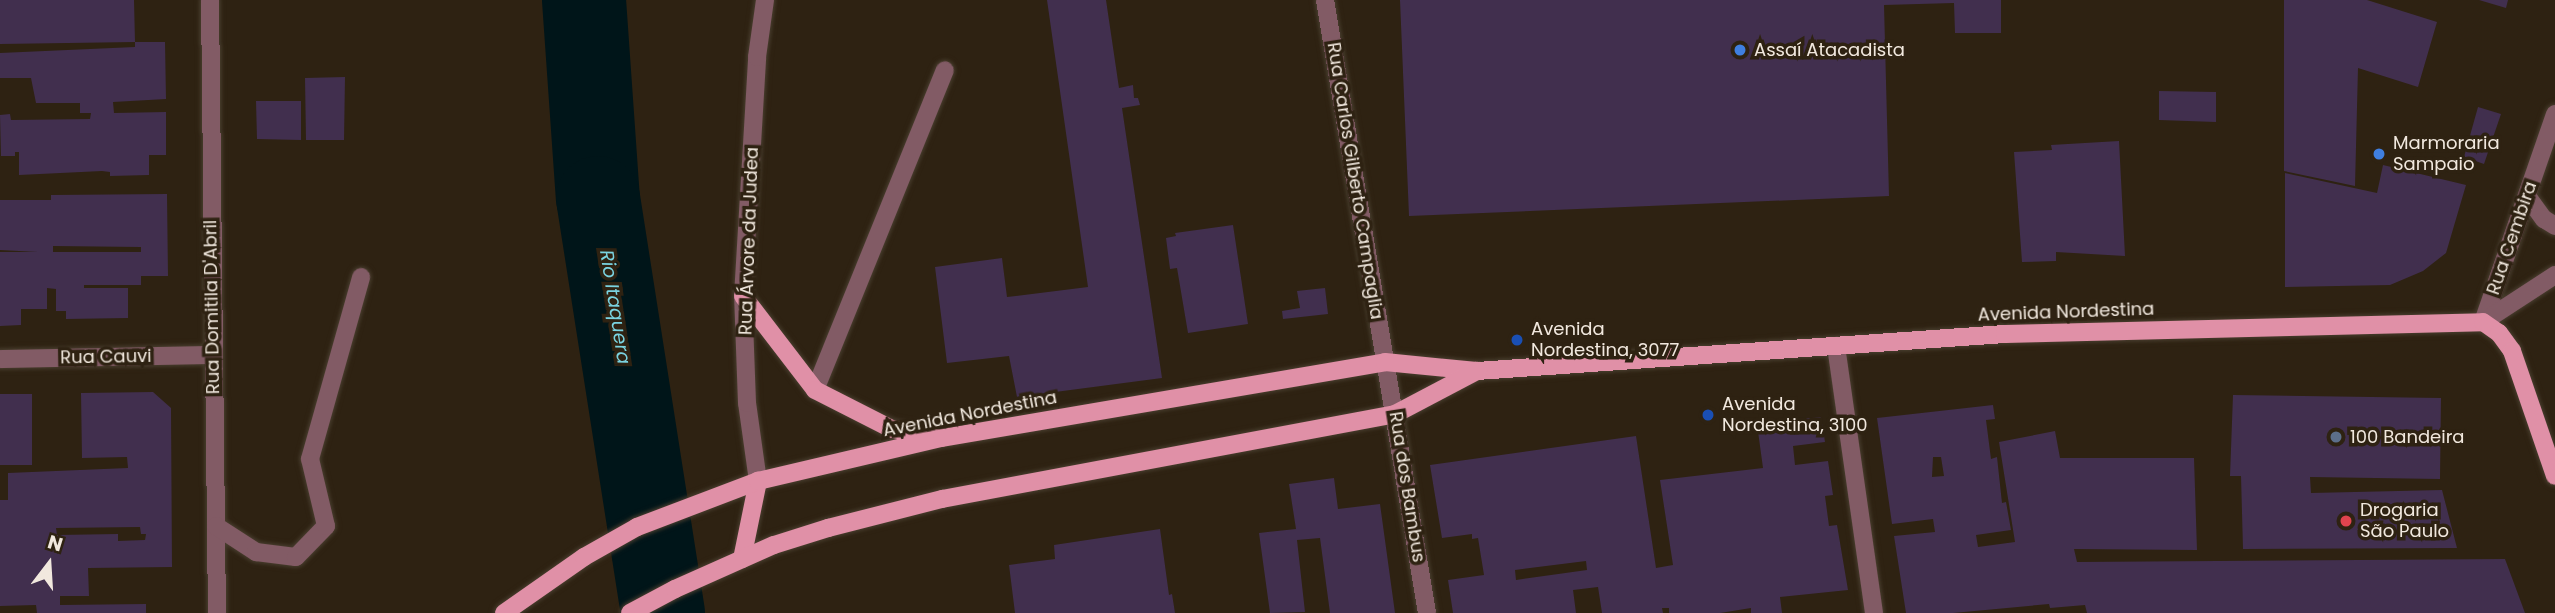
<!DOCTYPE html>
<meta charset="utf-8">
<style>
body{margin:0}
#map{position:relative;width:2555px;height:613px;overflow:hidden;background:#2e2212;font-family:Poppins,sans-serif}
div>[style]{position:absolute}
[style*='--x']{left:calc(var(--x)*1px);top:calc(var(--y)*1px);width:calc(var(--w)*1px);rotate:calc(var(--a)*1deg)}
.river>*{height:84px;margin:-42px;padding:0 42px;transform-origin:42px;border-radius:42px;background:#001519}
.building>*{inset:0;background:#412f4e}
.roads{filter:drop-shadow(0 0 2px #493e2f) drop-shadow(0 0 2px #493e2f)}
.minor>*{height:18px;margin:-9px;padding:0 9px;transform-origin:9px;border-radius:9px;background:#825b65}
.major>*{height:18px;margin:-9px;padding:0 9px;transform-origin:9px;border-radius:9px;background:#e090a7}
.dots>*{width:19px;height:19px;translate:-50% -50%;box-sizing:border-box;border:4px solid #2e2212;border-radius:50%}
span{translate:-50% -50%;white-space:nowrap;text-align:center;line-height:1.15;-webkit-text-stroke:7px #2e2212;paint-order:stroke}
.poi-label{font-size:18px;color:#f1e8de}
.left{translate:0 -50%;text-align:left}
.street-label{font-size:18px;color:#f1e8de}
.water-label{font-size:19px;color:#7ad3e0;font-style:italic}
.north{position:absolute;left:14px;top:529px;width:70px;height:70px;-webkit-text-stroke:5px #2e2212;paint-order:stroke;rotate:17deg;font-size:19px;font-weight:700;line-height:28px;text-align:center;color:#f1e8de}
.north::after{content:'';display:block;margin:auto;width:24px;height:32px;background:#f1e8de;clip-path:polygon(50% 0,100% 100%,50% 72%,0 100%)}
</style>
<div id="map">
<div class="river">
<div style="--x:584;--y:0;--w:198;--a:86"></div>
<div style="--x:598;--y:198;--w:420;--a:81.1"></div>
</div>
<div class="building">
<div style="clip-path:polygon(0 0,134px 0,135px 42px,165px 42px,166px 99px,113px 102px,114px 113px,166px 112px,166px 155px,149px 155px,149px 175px,110px 176px,110px 172px,102px 171px,19px 175px,19px 152px,15px 152px,15px 156px,1px 156px,0 115px,10px 114px,11px 120px,90px 119px,91px 113px,80px 113px,80px 103px,36px 103px,31px 78px,0 78px,0 53px,135px 47px,135px 42px,0 44px)"></div>
<div style="clip-path:polygon(1047px 0,1106px 0,1119px 88px,1133px 85px,1134px 98px,1138px 98px,1140px 105px,1122px 108px,1162px 378px,1017px 397px,1009px 356px,947px 363px,935px 267px,1002px 258px,1007px 297px,1088px 287px)"></div>
<div style="clip-path:polygon(1400px 0,2001px 0,2001px 33px,1955px 33px,1954px 3px,1884px 5px,1889px 196px,1409px 216px)"></div>
<div style="clip-path:polygon(2284px 0,2367px 0,2437px 22px,2418px 87px,2358px 68px,2355px 186px,2284px 171px)"></div>
<div style="clip-path:polygon(2479px 0,2508px 0,2506px 8px)"></div>
<div style="clip-path:polygon(345px 77px,344px 140px,306px 140px,305px 78px)"></div>
<div style="clip-path:polygon(2159px 91px,2216px 92px,2216px 122px,2159px 120px)"></div>
<div style="clip-path:polygon(256px 101px,301px 101px,301px 140px,257px 139px)"></div>
<div style="clip-path:polygon(2478px 107px,2501px 114px,2484px 164px,2464px 157px)"></div>
<div style="clip-path:polygon(2119px 141px,2125px 256px,2056px 252px,2056px 261px,2022px 262px,2014px 152px,2052px 150px,2051px 145px)"></div>
<div style="clip-path:polygon(2383px 165px,2466px 185px,2446px 253px,2423px 271px,2390px 285px,2285px 287px,2285px 173px,2377px 193px)"></div>
<div style="clip-path:polygon(evenodd,167px 194px,168px 276px,141px 276px,141px 285px,84px 285px,84px 288px,128px 288px,128px 318px,66px 319px,66px 311px,56px 311px,56px 289px,47px 288px,47px 309px,21px 309px,21px 325px,0 326px,0 252px,38px 252px,0 250px,0 200px,51px 200px,51px 195px,167px 194px,53px 246px,141px 247px,141px 252px,53px 252px,53px 246px)"></div>
<div style="clip-path:polygon(1233px 225px,1248px 324px,1188px 333px,1177px 268px,1170px 269px,1166px 238px,1176px 236px,1175px 233px)"></div>
<div style="clip-path:polygon(1325px 288px,1328px 314px,1283px 319px,1282px 311px,1300px 308px,1297px 291px)"></div>
<div style="clip-path:polygon(evenodd,153px 392px,171px 408px,172px 567px,88px 568px,89px 596px,60px 596px,60px 605px,146px 604px,146px 613px,37px 613px,36px 605px,0 606px,0 500px,8px 500px,8px 473px,128px 468px,127px 457px,82px 458px,81px 393px,153px 392px,140px 527px,141px 534px,146px 534px,145px 540px,118px 541px,118px 534px,57px 535px,56px 528px,140px 527px)"></div>
<div style="clip-path:polygon(0 394px,32px 394px,32px 465px,0 465px)"></div>
<div style="clip-path:polygon(2233px 395px,2441px 398px,2440px 479px,2310px 477px,2311px 493px,2442px 490px,2457px 548px,2243px 549px,2241px 476px,2230px 476px)"></div>
<div style="clip-path:polygon(evenodd,1993px 405px,1995px 419px,1986px 420px,1991px 459px,1997px 457px,2002px 503px,2006px 502px,2011px 530px,1976px 535px,1978px 547px,2015px 542px,1999px 442px,2055px 431px,2060px 458px,2194px 458px,2197px 550px,2074px 549px,2077px 562px,2505px 559px,2525px 613px,2087px 613px,2085px 605px,2050px 608px,2049px 604px,1953px 613px,1906px 613px,1894px 536px,1935px 532px,1933px 519px,1892px 524px,1877px 418px,1993px 405px,1933px 457px,1941px 457px,1944px 476px,1932px 477px,1933px 457px)"></div>
<div style="clip-path:polygon(evenodd,1821px 417px,1825px 442px,1793px 446px,1795px 465px,1828px 461px,1833px 495px,1825px 496px,1829px 526px,1837px 525px,1848px 590px,1780px 597px,1782px 613px,1751px 613px,1751px 608px,1720px 613px,1669px 613px,1669px 608px,1662px 608px,1663px 613px,1602px 613px,1598px 587px,1573px 590px,1576px 613px,1453px 613px,1448px 580px,1484px 575px,1478px 538px,1472px 539px,1472px 534px,1442px 538px,1430px 465px,1636px 436px,1656px 568px,1673px 565px,1660px 480px,1763px 468px,1757px 424px,1821px 417px,1586px 561px,1587px 570px,1516px 580px,1515px 570px,1586px 561px)"></div>
<div style="clip-path:polygon(1334px 478px,1338px 509px,1380px 504px,1395px 613px,1330px 613px,1320px 538px,1297px 540px,1305px 612px,1270px 613px,1259px 533px,1296px 529px,1289px 484px)"></div>
<div style="clip-path:polygon(1160px 529px,1169px 595px,1172px 594px,1175px 613px,1015px 613px,1009px 565px,1055px 559px,1054px 545px)"></div>
</div>
<div class="roads">
<div class="minor">
<div style="--x:210;--y:0;--w:613;--a:89.35"></div>
<div style="--x:1325;--y:0;--w:621;--a:80.55"></div>
<div style="--x:2527;--y:196;--w:29;--a:54"></div>
<div style="--x:2544;--y:219;--w:13;--a:32"></div>
<div style="--x:2483;--y:322;--w:220;--a:-70.9"></div>
<div style="--x:2483;--y:322;--w:86;--a:-33.1"></div>
<div style="--x:1836;--y:346;--w:270;--a:81.9"></div>
<div style="--x:0;--y:359;--w:213;--a:-1.1"></div>
<div style="--x:815;--y:390;--w:345;--a:-67.9"></div>
<div style="--x:758;--y:481;--w:79;--a:-98"></div>
<div style="--x:747;--y:403;--w:107;--a:-92.1"></div>
<div style="--x:743;--y:296;--w:239;--a:-86.6"></div>
<div style="--x:757;--y:57;--w:58;--a:-82"></div>
<div style="--x:216;--y:526;--w:48;--a:33"></div>
<div style="--x:256;--y:552;--w:40;--a:7.1"></div>
<div style="--x:296;--y:557;--w:43;--a:-45.9"></div>
<div style="--x:326;--y:526;--w:69;--a:-103.4"></div>
<div style="--x:310;--y:459;--w:189;--a:-74.3"></div>
</div>
<div class="major">
<div style="--x:743;--y:296;--w:118;--a:52.5"></div>
<div style="--x:815;--y:390;--w:86;--a:26.9"></div>
<div style="--x:892;--y:429;--w:44;--a:10.5"></div>
<div style="--x:742;--y:559;--w:80;--a:-78.4"></div>
<div style="--x:504;--y:613;--w:98;--a:-35"></div>
<div style="--x:584;--y:557;--w:61;--a:-29.5"></div>
<div style="--x:637;--y:527;--w:129;--a:-20.8"></div>
<div style="--x:758;--y:481;--w:189;--a:-13.2"></div>
<div style="--x:942;--y:438;--w:449;--a:-9.7"></div>
<div style="--x:1385;--y:362;--w:92;--a:5.6"></div>
<div style="--x:1477;--y:371;--w:529;--a:-4.01"></div>
<div style="--x:2005;--y:334;--w:478;--a:-1.4"></div>
<div style="--x:2483;--y:322;--w:19;--a:35"></div>
<div style="--x:2499;--y:333;--w:22;--a:54"></div>
<div style="--x:2512;--y:351;--w:132;--a:71"></div>
<div style="--x:630;--y:613;--w:51;--a:-28.1"></div>
<div style="--x:675;--y:589;--w:108;--a:-24"></div>
<div style="--x:774;--y:545;--w:57;--a:-17.5"></div>
<div style="--x:828;--y:528;--w:118;--a:-14.3"></div>
<div style="--x:942;--y:499;--w:461;--a:-10.6"></div>
<div style="--x:1395;--y:414;--w:93;--a:-27.7"></div>
</div>
</div>
<div class="dots">
<div style="left:1740px;top:50px;background:#3f7fe0"></div>
<div style="left:2379px;top:154px;background:#3f7fe0"></div>
<div style="left:1517px;top:340px;background:#1a4fb4"></div>
<div style="left:1708px;top:415px;background:#1a4fb4"></div>
<div style="left:2336px;top:437px;background:#5c6f8a"></div>
<div style="left:2346px;top:521px;background:#e0444e"></div>
</div>
<div class="poi-label">
<span class="left" style="left:1754px;top:50px">Assaí Atacadista</span>
<span class="left" style="left:2393px;top:154px">Marmoraria<br>Sampaio</span>
<span class="left" style="left:1531px;top:340px">Avenida<br>Nordestina, 3077</span>
<span class="left" style="left:1722px;top:415px">Avenida<br>Nordestina, 3100</span>
<span class="left" style="left:2350px;top:437px">100 Bandeira</span>
<span class="left" style="left:2360px;top:521px">Drogaria<br>São Paulo</span>
</div>
<div class="street-label">
<span style="left:1355px;top:181px;rotate:81deg">Rua Carlos Gilberto Campaglia</span>
<span style="left:2512px;top:238px;rotate:-71deg">Rua Cembira</span>
<span style="left:749px;top:241px;rotate:-88deg">Rua Árvore da Judea</span>
<span style="left:212px;top:307px;rotate:-91deg">Rua Domitila D'Abril</span>
<span style="left:2066px;top:312px;rotate:-2deg">Avenida Nordestina</span>
<span style="left:106px;top:357px;rotate:-1deg">Rua Cauvi</span>
<span style="left:970px;top:414px;rotate:-11deg">Avenida Nordestina</span>
<span style="left:1407px;top:487px;rotate:81deg">Rua dos Bambus</span>
</div>
<div class="water-label">
<span style="left:615px;top:307px;rotate:81deg">Rio Itaquera</span>
</div>
<div class="north">N</div>
</div>
